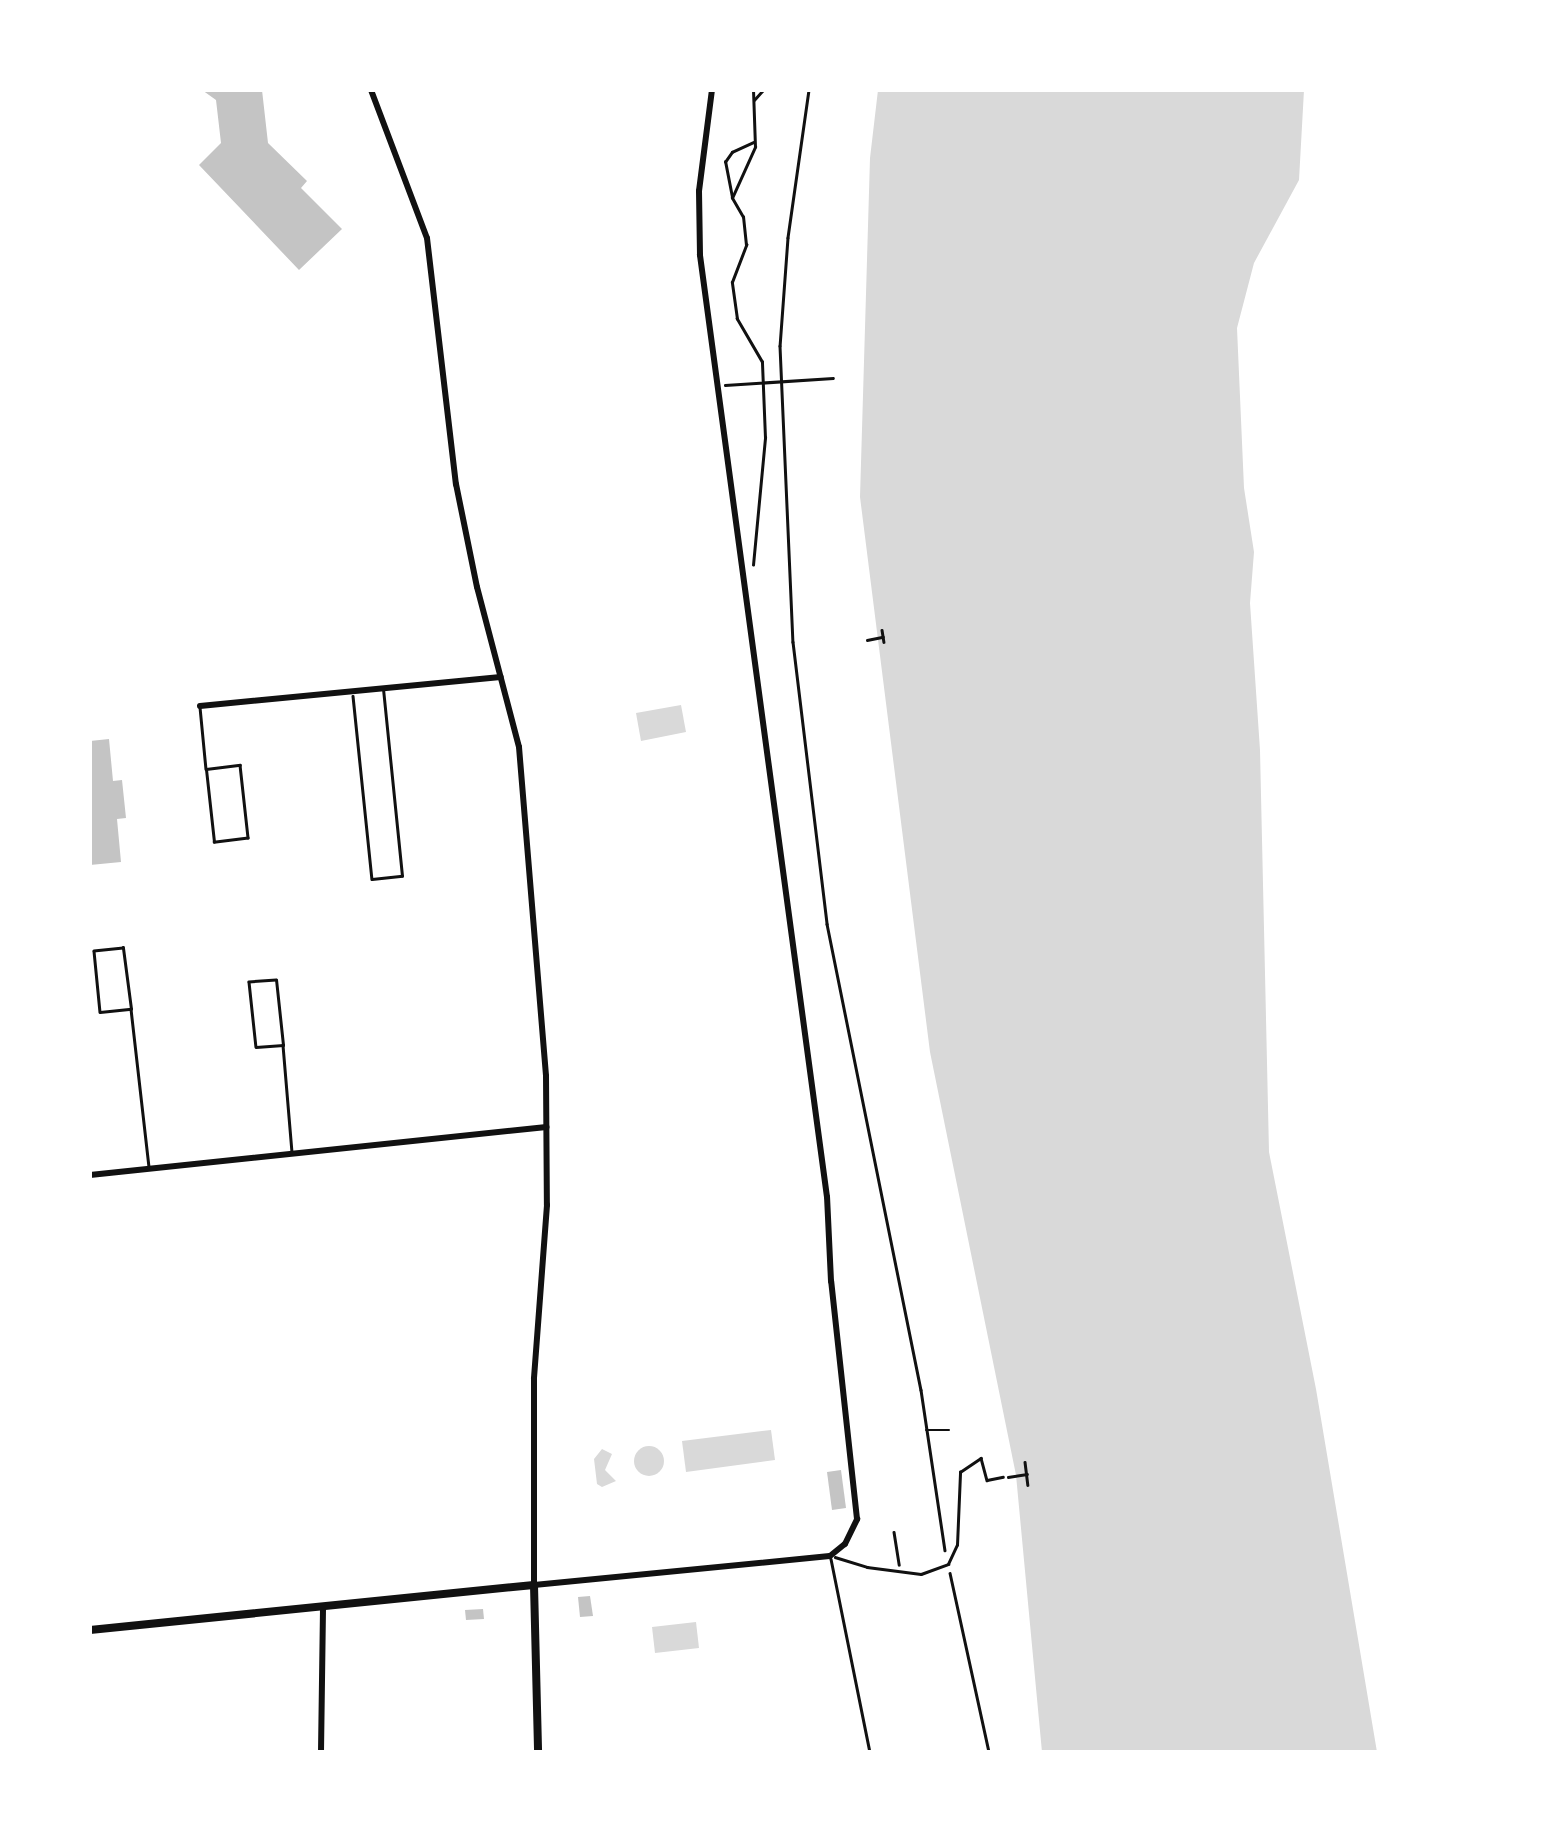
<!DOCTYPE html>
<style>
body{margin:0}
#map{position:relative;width:1547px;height:1842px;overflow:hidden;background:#fff;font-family:Cabin,sans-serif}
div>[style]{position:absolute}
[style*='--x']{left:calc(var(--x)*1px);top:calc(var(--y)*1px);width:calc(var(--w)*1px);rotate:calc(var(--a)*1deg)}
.water>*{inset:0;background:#d9d9d9}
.round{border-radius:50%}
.building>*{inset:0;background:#c4c4c4}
.path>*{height:2.5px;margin:-1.25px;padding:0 1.25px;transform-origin:1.25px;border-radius:1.25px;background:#111}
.service>*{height:2.5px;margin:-1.25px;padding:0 1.25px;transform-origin:1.25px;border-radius:1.25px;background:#111}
.minor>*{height:6px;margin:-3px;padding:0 3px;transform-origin:3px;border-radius:3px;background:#111}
.tertiary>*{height:8px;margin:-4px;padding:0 4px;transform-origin:4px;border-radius:4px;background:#111}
span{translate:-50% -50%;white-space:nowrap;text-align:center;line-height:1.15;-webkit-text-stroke:10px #fff;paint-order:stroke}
.frame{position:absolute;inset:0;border:92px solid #fff;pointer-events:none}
</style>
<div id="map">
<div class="water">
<div style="clip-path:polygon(878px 90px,1304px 90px,1299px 180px,1254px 263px,1237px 328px,1244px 488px,1254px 552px,1250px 603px,1260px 750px,1269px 1152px,1316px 1389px,1377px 1752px,1042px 1752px,1016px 1475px,930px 1052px,860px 497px,870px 158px)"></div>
<div style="clip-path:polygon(681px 705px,686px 732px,641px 741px,636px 713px)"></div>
<div style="clip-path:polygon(771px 1430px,775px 1460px,686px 1472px,682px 1441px)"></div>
<div class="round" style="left:634px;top:1446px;width:30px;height:30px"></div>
<div style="clip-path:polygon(602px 1449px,612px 1454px,605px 1470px,616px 1481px,602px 1487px,597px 1484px,594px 1459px)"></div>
<div style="clip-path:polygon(696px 1622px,699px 1648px,655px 1653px,652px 1627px)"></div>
</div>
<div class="building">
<div style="clip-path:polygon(202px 90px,262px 90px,268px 143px,307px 181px,301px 188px,342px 229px,299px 270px,199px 165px,221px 143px,216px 100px)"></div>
<div style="clip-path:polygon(109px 739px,113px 781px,122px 780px,126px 818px,117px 819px,121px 862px,90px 865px,90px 741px)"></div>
<div style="clip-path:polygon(841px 1470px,846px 1508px,832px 1510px,827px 1472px)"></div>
<div style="clip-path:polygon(590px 1596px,593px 1616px,580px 1617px,578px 1597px)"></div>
<div style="clip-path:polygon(483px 1609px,484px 1619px,466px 1620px,465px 1610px)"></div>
</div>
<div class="path">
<div style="--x:809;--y:90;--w:149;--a:98.1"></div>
<div style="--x:788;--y:238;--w:108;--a:94.2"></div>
<div style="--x:780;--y:346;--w:296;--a:87.5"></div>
<div style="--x:793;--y:642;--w:284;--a:83.1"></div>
<div style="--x:827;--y:924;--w:475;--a:78.6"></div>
<div style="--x:921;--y:1390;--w:162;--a:81.5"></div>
<div style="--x:754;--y:100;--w:13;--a:-48"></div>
<div style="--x:732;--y:197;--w:36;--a:-101"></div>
<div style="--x:725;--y:162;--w:12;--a:-55"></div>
<div style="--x:732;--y:152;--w:23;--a:-25"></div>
<div style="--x:725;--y:385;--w:108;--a:-3.7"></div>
<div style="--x:753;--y:565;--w:128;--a:-84.6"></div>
<div style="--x:765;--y:438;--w:76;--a:-92.3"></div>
<div style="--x:762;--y:362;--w:50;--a:-120.2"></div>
<div style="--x:737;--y:319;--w:37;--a:-98"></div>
<div style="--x:732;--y:282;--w:40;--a:-69"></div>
<div style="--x:746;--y:245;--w:28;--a:-96"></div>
<div style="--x:743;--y:217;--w:22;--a:-120"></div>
<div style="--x:732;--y:198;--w:56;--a:-65.7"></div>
<div style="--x:755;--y:147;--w:57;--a:-92"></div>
<div style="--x:882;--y:630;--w:12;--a:81"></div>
<div style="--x:867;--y:640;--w:16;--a:-11"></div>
<div style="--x:926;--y:1430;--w:23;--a:0"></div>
<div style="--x:1025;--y:1462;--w:23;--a:83"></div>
<div style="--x:1008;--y:1477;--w:19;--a:-9"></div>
<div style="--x:894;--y:1532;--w:33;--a:81"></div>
<div style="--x:950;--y:1573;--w:183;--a:77.7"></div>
</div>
<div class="service">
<div style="--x:353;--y:696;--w:184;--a:84.1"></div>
<div style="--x:372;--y:879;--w:30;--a:-6"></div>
<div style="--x:402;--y:876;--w:188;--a:-95.8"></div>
<div style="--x:200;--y:707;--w:62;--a:84.5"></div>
<div style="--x:206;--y:769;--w:34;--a:-7"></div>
<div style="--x:240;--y:765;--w:73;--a:83.7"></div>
<div style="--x:248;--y:838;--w:34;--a:173"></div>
<div style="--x:214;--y:842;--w:73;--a:-96.3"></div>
<div style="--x:131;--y:1009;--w:62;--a:-97.5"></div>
<div style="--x:123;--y:948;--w:29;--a:174"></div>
<div style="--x:94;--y:951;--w:61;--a:84.4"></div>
<div style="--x:100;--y:1012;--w:31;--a:-6"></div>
<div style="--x:131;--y:1009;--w:159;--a:83.5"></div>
<div style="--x:283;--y:1045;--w:65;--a:-96.1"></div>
<div style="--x:276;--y:980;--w:27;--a:176"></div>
<div style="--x:249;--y:982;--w:65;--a:83.9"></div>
<div style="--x:256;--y:1047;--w:27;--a:-4"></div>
<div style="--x:283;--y:1045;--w:107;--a:85.2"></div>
<div style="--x:835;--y:1557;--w:34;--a:17"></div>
<div style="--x:867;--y:1567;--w:54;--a:7.4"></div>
<div style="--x:921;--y:1574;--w:29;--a:-20"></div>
<div style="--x:948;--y:1564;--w:21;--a:-65"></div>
<div style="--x:957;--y:1545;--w:73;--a:-87.6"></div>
<div style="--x:960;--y:1472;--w:25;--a:-34"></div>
<div style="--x:981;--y:1458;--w:23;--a:75"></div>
<div style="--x:987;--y:1480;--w:16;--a:-11"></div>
<div style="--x:831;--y:1559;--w:197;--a:78.6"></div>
</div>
<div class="minor">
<div style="--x:371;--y:90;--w:158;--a:69.3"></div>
<div style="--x:427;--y:238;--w:248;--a:83.3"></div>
<div style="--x:456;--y:484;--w:105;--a:78.5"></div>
<div style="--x:477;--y:587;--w:165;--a:75.3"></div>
<div style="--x:519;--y:747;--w:330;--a:85.3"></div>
<div style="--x:546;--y:1076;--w:129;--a:89.6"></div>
<div style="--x:547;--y:1205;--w:174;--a:94.3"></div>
<div style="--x:534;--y:1379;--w:206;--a:90"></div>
<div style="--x:534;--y:1585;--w:297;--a:-5.6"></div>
<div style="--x:830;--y:1556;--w:19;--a:-39"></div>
<div style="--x:845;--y:1544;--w:28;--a:-64"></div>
<div style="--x:857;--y:1519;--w:239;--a:-96.2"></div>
<div style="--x:831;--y:1281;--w:84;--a:-92.7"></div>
<div style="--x:827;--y:1197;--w:951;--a:-97.68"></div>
<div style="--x:700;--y:255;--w:64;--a:-90.9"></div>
<div style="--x:699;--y:191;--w:102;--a:-82.7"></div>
<div style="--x:200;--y:706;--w:302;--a:-5.5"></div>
<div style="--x:90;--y:1175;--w:459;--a:-6"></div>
<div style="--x:321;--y:1752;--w:145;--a:-89.2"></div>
</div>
<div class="tertiary">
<div style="--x:90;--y:1630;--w:446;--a:-5.8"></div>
<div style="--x:534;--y:1585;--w:167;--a:88.6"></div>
</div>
<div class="frame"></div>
</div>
